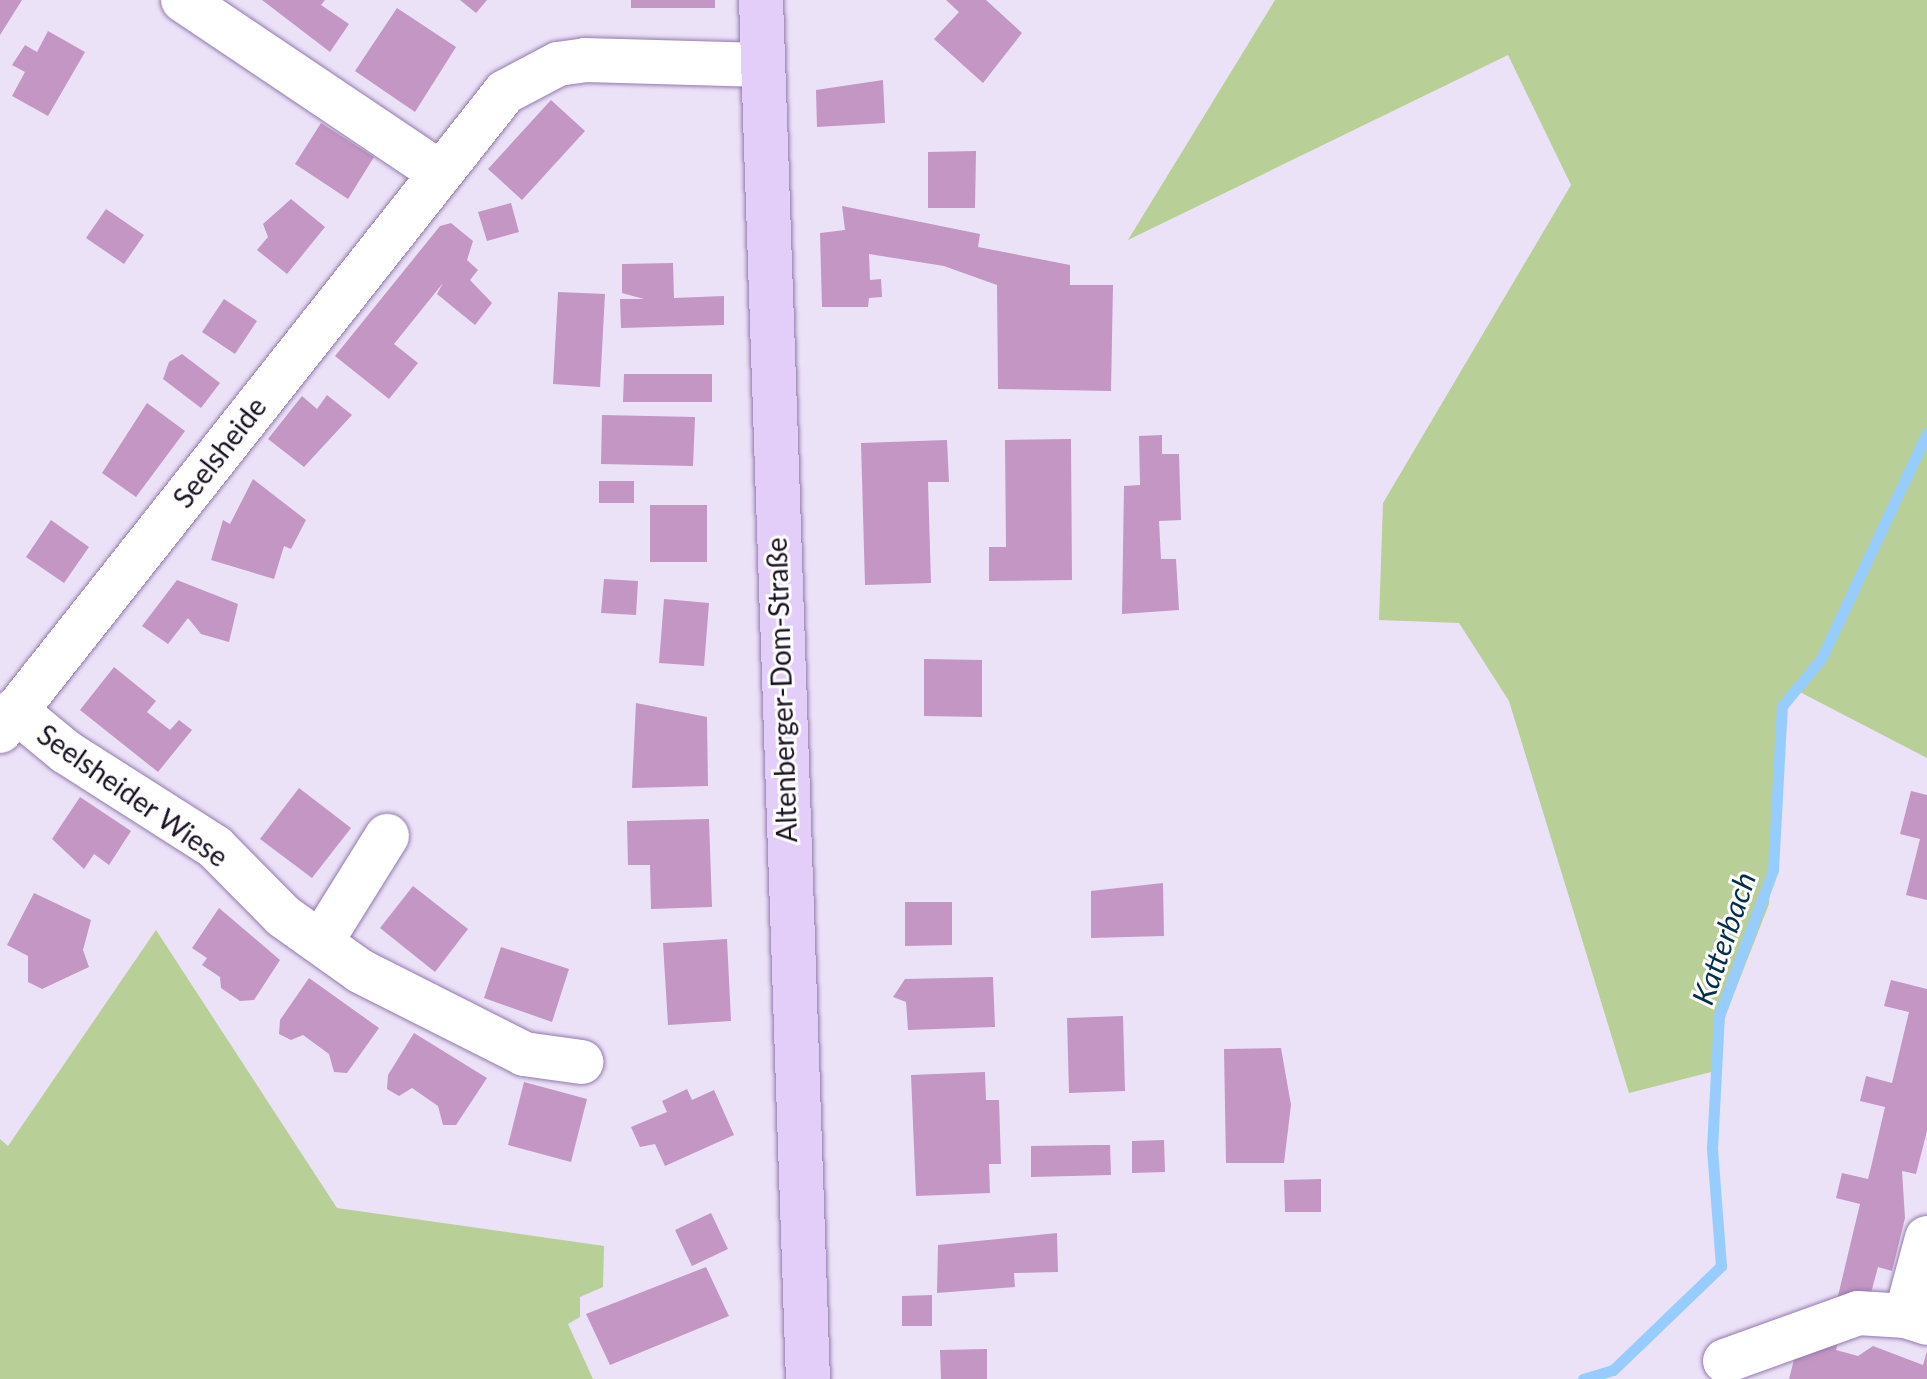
<!DOCTYPE html>
<meta charset="utf-8">
<style>
body{margin:0}
#map{position:relative;width:1927px;height:1379px;overflow:hidden;background:#ece2f8;font-family:Lato,sans-serif}
div>[style]{position:absolute}
[style*='--x']{left:calc(var(--x)*1px);top:calc(var(--y)*1px);width:calc(var(--w)*1px);rotate:calc(var(--a)*1deg)}
.green>*{inset:0;background:#b8cf97}
.stream>*{height:11px;margin:-5.5px;padding:0 5.5px;transform-origin:5.5px;border-radius:5.5px;background:#97cdfe}
.building>*{inset:0;background:#c396c3}
.roads{filter:drop-shadow(0 0 2px #9279ac) drop-shadow(0 0 2px #9279ac)}
.minor>*{height:44px;margin:-22px;padding:0 22px;transform-origin:22px;border-radius:22px;background:#fff}
.major>*{height:44px;margin:-22px;padding:0 22px;transform-origin:22px;border-radius:22px;background:#e3cef9}
span{translate:-50% -50%;white-space:nowrap;text-align:center;line-height:1.15;-webkit-text-stroke:6px #fff;paint-order:stroke}
.street-label{font-size:28px;color:#1a1023}
.water-label{font-size:30px;color:#032e4d;font-style:italic}
</style>
<div id="map">
<div class="green">
<div style="clip-path:polygon(1275px 0,1927px 0,1927px 758px,1794px 689px,1782px 724px,1769px 904px,1723px 1022px,1719px 1070px,1629px 1093px,1509px 701px,1459px 623px,1379px 620px,1383px 503px,1571px 185px,1508px 55px,1128px 240px)"></div>
<div style="clip-path:polygon(156px 930px,337px 1208px,604px 1246px,603px 1287px,580px 1297px,580px 1317px,568px 1324px,593px 1379px,0 1379px,0 1139px,8px 1146px)"></div>
</div>
<div class="stream">
<div style="--x:1583;--y:1379;--w:31;--a:-17"></div>
<div style="--x:1613;--y:1370;--w:150;--a:-43.9"></div>
<div style="--x:1721;--y:1266;--w:118;--a:-94.4"></div>
<div style="--x:1712;--y:1148;--w:132;--a:-87"></div>
<div style="--x:1719;--y:1016;--w:156;--a:-69.7"></div>
<div style="--x:1773;--y:870;--w:164;--a:-86.9"></div>
<div style="--x:1782;--y:706;--w:61;--a:-50.3"></div>
<div style="--x:1821;--y:659;--w:250;--a:-64.9"></div>
</div>
<div class="building">
<div style="clip-path:polygon(0 0,22px 0,0 35px)"></div>
<div style="clip-path:polygon(262px 0,325px 0,321px 5px,349px 24px,330px 52px)"></div>
<div style="clip-path:polygon(460px 0,487px 0,476px 13px)"></div>
<div style="clip-path:polygon(631px 0,715px 0,715px 8px,631px 8px)"></div>
<div style="clip-path:polygon(946px 0,986px 0,1022px 33px,983px 83px,934px 39px,959px 12px)"></div>
<div style="clip-path:polygon(397px 8px,456px 47px,415px 112px,355px 71px)"></div>
<div style="clip-path:polygon(48px 31px,85px 52px,48px 116px,12px 96px,25px 72px,12px 65px,25px 45px,37px 52px)"></div>
<div style="clip-path:polygon(883px 80px,885px 123px,817px 127px,816px 90px)"></div>
<div style="clip-path:polygon(551px 100px,585px 131px,522px 200px,488px 169px)"></div>
<div style="clip-path:polygon(321px 123px,374px 157px,348px 199px,295px 164px)"></div>
<div style="clip-path:polygon(976px 151px,975px 208px,928px 208px,928px 152px)"></div>
<div style="clip-path:polygon(291px 199px,325px 227px,287px 274px,257px 250px,268px 237px,263px 224px)"></div>
<div style="clip-path:polygon(511px 203px,519px 232px,487px 241px,478px 212px)"></div>
<div style="clip-path:polygon(842px 206px,980px 234px,978px 247px,1070px 265px,1070px 285px,1113px 285px,1111px 391px,998px 389px,997px 285px,944px 266px,869px 254px,870px 280px,881px 279px,882px 297px,869px 298px,868px 307px,822px 307px,820px 233px,845px 230px)"></div>
<div style="clip-path:polygon(106px 209px,144px 235px,124px 264px,86px 238px)"></div>
<div style="clip-path:polygon(451px 223px,473px 241px,467px 260px,478px 270px,470px 280px,492px 303px,475px 325px,437px 294px,443px 283px,394px 344px,418px 363px,389px 399px,335px 356px,440px 226px)"></div>
<div style="clip-path:polygon(673px 263px,674px 298px,724px 296px,724px 325px,621px 328px,620px 299px,644px 299px,622px 293px,622px 264px)"></div>
<div style="clip-path:polygon(558px 292px,605px 294px,600px 387px,553px 384px)"></div>
<div style="clip-path:polygon(224px 299px,257px 321px,235px 354px,202px 332px)"></div>
<div style="clip-path:polygon(182px 354px,220px 383px,201px 408px,163px 379px,169px 362px)"></div>
<div style="clip-path:polygon(624px 374px,712px 374px,712px 402px,623px 402px)"></div>
<div style="clip-path:polygon(327px 395px,352px 415px,304px 467px,268px 439px,302px 396px,317px 409px)"></div>
<div style="clip-path:polygon(147px 403px,185px 431px,136px 497px,102px 473px)"></div>
<div style="clip-path:polygon(602px 415px,695px 417px,693px 466px,601px 464px)"></div>
<div style="clip-path:polygon(1162px 435px,1162px 454px,1179px 454px,1181px 520px,1159px 521px,1161px 559px,1176px 559px,1179px 610px,1122px 614px,1124px 486px,1140px 485px,1139px 436px)"></div>
<div style="clip-path:polygon(1071px 439px,1072px 580px,989px 581px,989px 547px,1006px 547px,1005px 440px)"></div>
<div style="clip-path:polygon(947px 440px,949px 482px,928px 482px,931px 583px,865px 585px,861px 443px)"></div>
<div style="clip-path:polygon(253px 479px,306px 520px,291px 549px,284px 546px,274px 579px,211px 560px,223px 520px,230px 524px)"></div>
<div style="clip-path:polygon(599px 481px,634px 481px,634px 503px,599px 503px)"></div>
<div style="clip-path:polygon(650px 505px,707px 505px,707px 562px,650px 562px)"></div>
<div style="clip-path:polygon(51px 520px,89px 547px,64px 583px,26px 557px)"></div>
<div style="clip-path:polygon(604px 579px,638px 581px,636px 615px,601px 613px)"></div>
<div style="clip-path:polygon(177px 580px,238px 604px,229px 642px,201px 634px,188px 618px,168px 644px,142px 626px)"></div>
<div style="clip-path:polygon(664px 599px,709px 603px,704px 666px,659px 663px)"></div>
<div style="clip-path:polygon(924px 659px,982px 660px,982px 717px,924px 716px)"></div>
<div style="clip-path:polygon(114px 667px,156px 701px,147px 712px,170px 730px,179px 720px,192px 730px,158px 772px,80px 710px)"></div>
<div style="clip-path:polygon(636px 703px,707px 717px,708px 786px,632px 788px)"></div>
<div style="clip-path:polygon(299px 788px,351px 828px,312px 878px,260px 839px)"></div>
<div style="clip-path:polygon(1911px 791px,1927px 795px,1927px 900px,1906px 895px,1920px 839px,1900px 834px)"></div>
<div style="clip-path:polygon(80px 797px,131px 831px,109px 865px,94px 854px,84px 869px,52px 839px)"></div>
<div style="clip-path:polygon(709px 819px,712px 907px,651px 909px,650px 865px,628px 865px,627px 821px)"></div>
<div style="clip-path:polygon(1163px 883px,1164px 936px,1091px 938px,1091px 891px)"></div>
<div style="clip-path:polygon(413px 886px,468px 929px,435px 972px,380px 928px)"></div>
<div style="clip-path:polygon(34px 893px,91px 920px,83px 950px,89px 967px,42px 989px,28px 982px,28px 956px,7px 945px)"></div>
<div style="clip-path:polygon(905px 902px,952px 902px,952px 945px,905px 946px)"></div>
<div style="clip-path:polygon(219px 908px,280px 960px,254px 1000px,240px 1001px,221px 988px,220px 977px,202px 965px,207px 958px,192px 948px)"></div>
<div style="clip-path:polygon(727px 939px,731px 1021px,668px 1025px,663px 943px)"></div>
<div style="clip-path:polygon(501px 947px,569px 969px,552px 1022px,484px 998px)"></div>
<div style="clip-path:polygon(993px 977px,995px 1027px,908px 1030px,906px 1002px,893px 997px,905px 979px)"></div>
<div style="clip-path:polygon(309px 978px,379px 1028px,347px 1073px,334px 1072px,329px 1054px,303px 1035px,291px 1040px,279px 1034px,280px 1020px)"></div>
<div style="clip-path:polygon(1891px 980px,1927px 989px,1927px 1131px,1916px 1174px,1902px 1171px,1905px 1218px,1892px 1271px,1878px 1267px,1868px 1304px,1838px 1296px,1860px 1204px,1836px 1198px,1842px 1173px,1868px 1179px,1872px 1163px,1885px 1107px,1860px 1101px,1866px 1076px,1892px 1083px,1909px 1012px,1884px 1006px)"></div>
<div style="clip-path:polygon(1123px 1016px,1125px 1091px,1069px 1093px,1067px 1018px)"></div>
<div style="clip-path:polygon(414px 1033px,487px 1078px,456px 1125px,443px 1125px,438px 1106px,412px 1088px,399px 1096px,387px 1089px,388px 1075px)"></div>
<div style="clip-path:polygon(1281px 1048px,1291px 1105px,1284px 1163px,1226px 1163px,1224px 1049px)"></div>
<div style="clip-path:polygon(985px 1072px,986px 1100px,999px 1100px,1001px 1164px,989px 1164px,990px 1193px,916px 1196px,911px 1075px)"></div>
<div style="clip-path:polygon(524px 1082px,587px 1099px,571px 1162px,508px 1145px)"></div>
<div style="clip-path:polygon(687px 1089px,692px 1100px,714px 1090px,734px 1135px,665px 1166px,655px 1144px,640px 1147px,631px 1127px,667px 1112px,662px 1101px)"></div>
<div style="clip-path:polygon(1164px 1140px,1165px 1172px,1132px 1173px,1132px 1141px)"></div>
<div style="clip-path:polygon(1095px 1145px,1110px 1145px,1111px 1175px,1031px 1177px,1031px 1146px)"></div>
<div style="clip-path:polygon(1321px 1179px,1321px 1212px,1285px 1212px,1284px 1180px)"></div>
<div style="clip-path:polygon(711px 1213px,728px 1249px,692px 1266px,675px 1230px)"></div>
<div style="clip-path:polygon(1057px 1233px,1058px 1272px,1014px 1273px,1015px 1287px,937px 1293px,938px 1245px)"></div>
<div style="clip-path:polygon(706px 1267px,729px 1316px,610px 1365px,586px 1314px)"></div>
<div style="clip-path:polygon(932px 1295px,932px 1326px,902px 1326px,902px 1296px)"></div>
<div style="clip-path:polygon(1838px 1342px,1836px 1350px,1858px 1356px,1873px 1346px,1923px 1365px,1927px 1351px,1927px 1379px,1789px 1379px,1796px 1352px)"></div>
<div style="clip-path:polygon(987px 1349px,987px 1379px,941px 1379px,940px 1350px)"></div>
</div>
<div class="roads">
<div class="minor">
<div style="--x:183;--y:0;--w:308;--a:33.9"></div>
<div style="--x:15;--y:710;--w:66;--a:39.5"></div>
<div style="--x:66;--y:752;--w:177;--a:32.5"></div>
<div style="--x:215;--y:847;--w:97;--a:45.4"></div>
<div style="--x:283;--y:916;--w:95;--a:35.5"></div>
<div style="--x:360;--y:971;--w:184;--a:26.8"></div>
<div style="--x:524;--y:1054;--w:58;--a:8"></div>
<div style="--x:0;--y:731;--w:814;--a:-51.68"></div>
<div style="--x:505;--y:92;--w:60;--a:-27.8"></div>
<div style="--x:558;--y:64;--w:27;--a:-8"></div>
<div style="--x:585;--y:60;--w:178;--a:1.6"></div>
<div style="--x:321;--y:942;--w:125;--a:-58.1"></div>
<div style="--x:1927;--y:1238;--w:81;--a:105.1"></div>
<div style="--x:1906;--y:1316;--w:22;--a:18"></div>
<div style="--x:1725;--y:1361;--w:141;--a:-19.8"></div>
<div style="--x:1858;--y:1313;--w:48;--a:3.6"></div>
</div>
<div class="major">
<div style="--x:761;--y:0;--w:1380;--a:88.05"></div>
</div>
</div>
<div class="street-label">
<span style="left:219px;top:452px;rotate:-52deg">Seelsheide</span>
<span style="left:781px;top:690px;rotate:-92deg">Altenberger-Dom-Straße</span>
<span style="left:133px;top:795px;rotate:35deg">Seelsheider Wiese</span>
</div>
<div class="water-label">
<span style="left:1723px;top:938px;rotate:-71deg">Katterbach</span>
</div>
</div>
